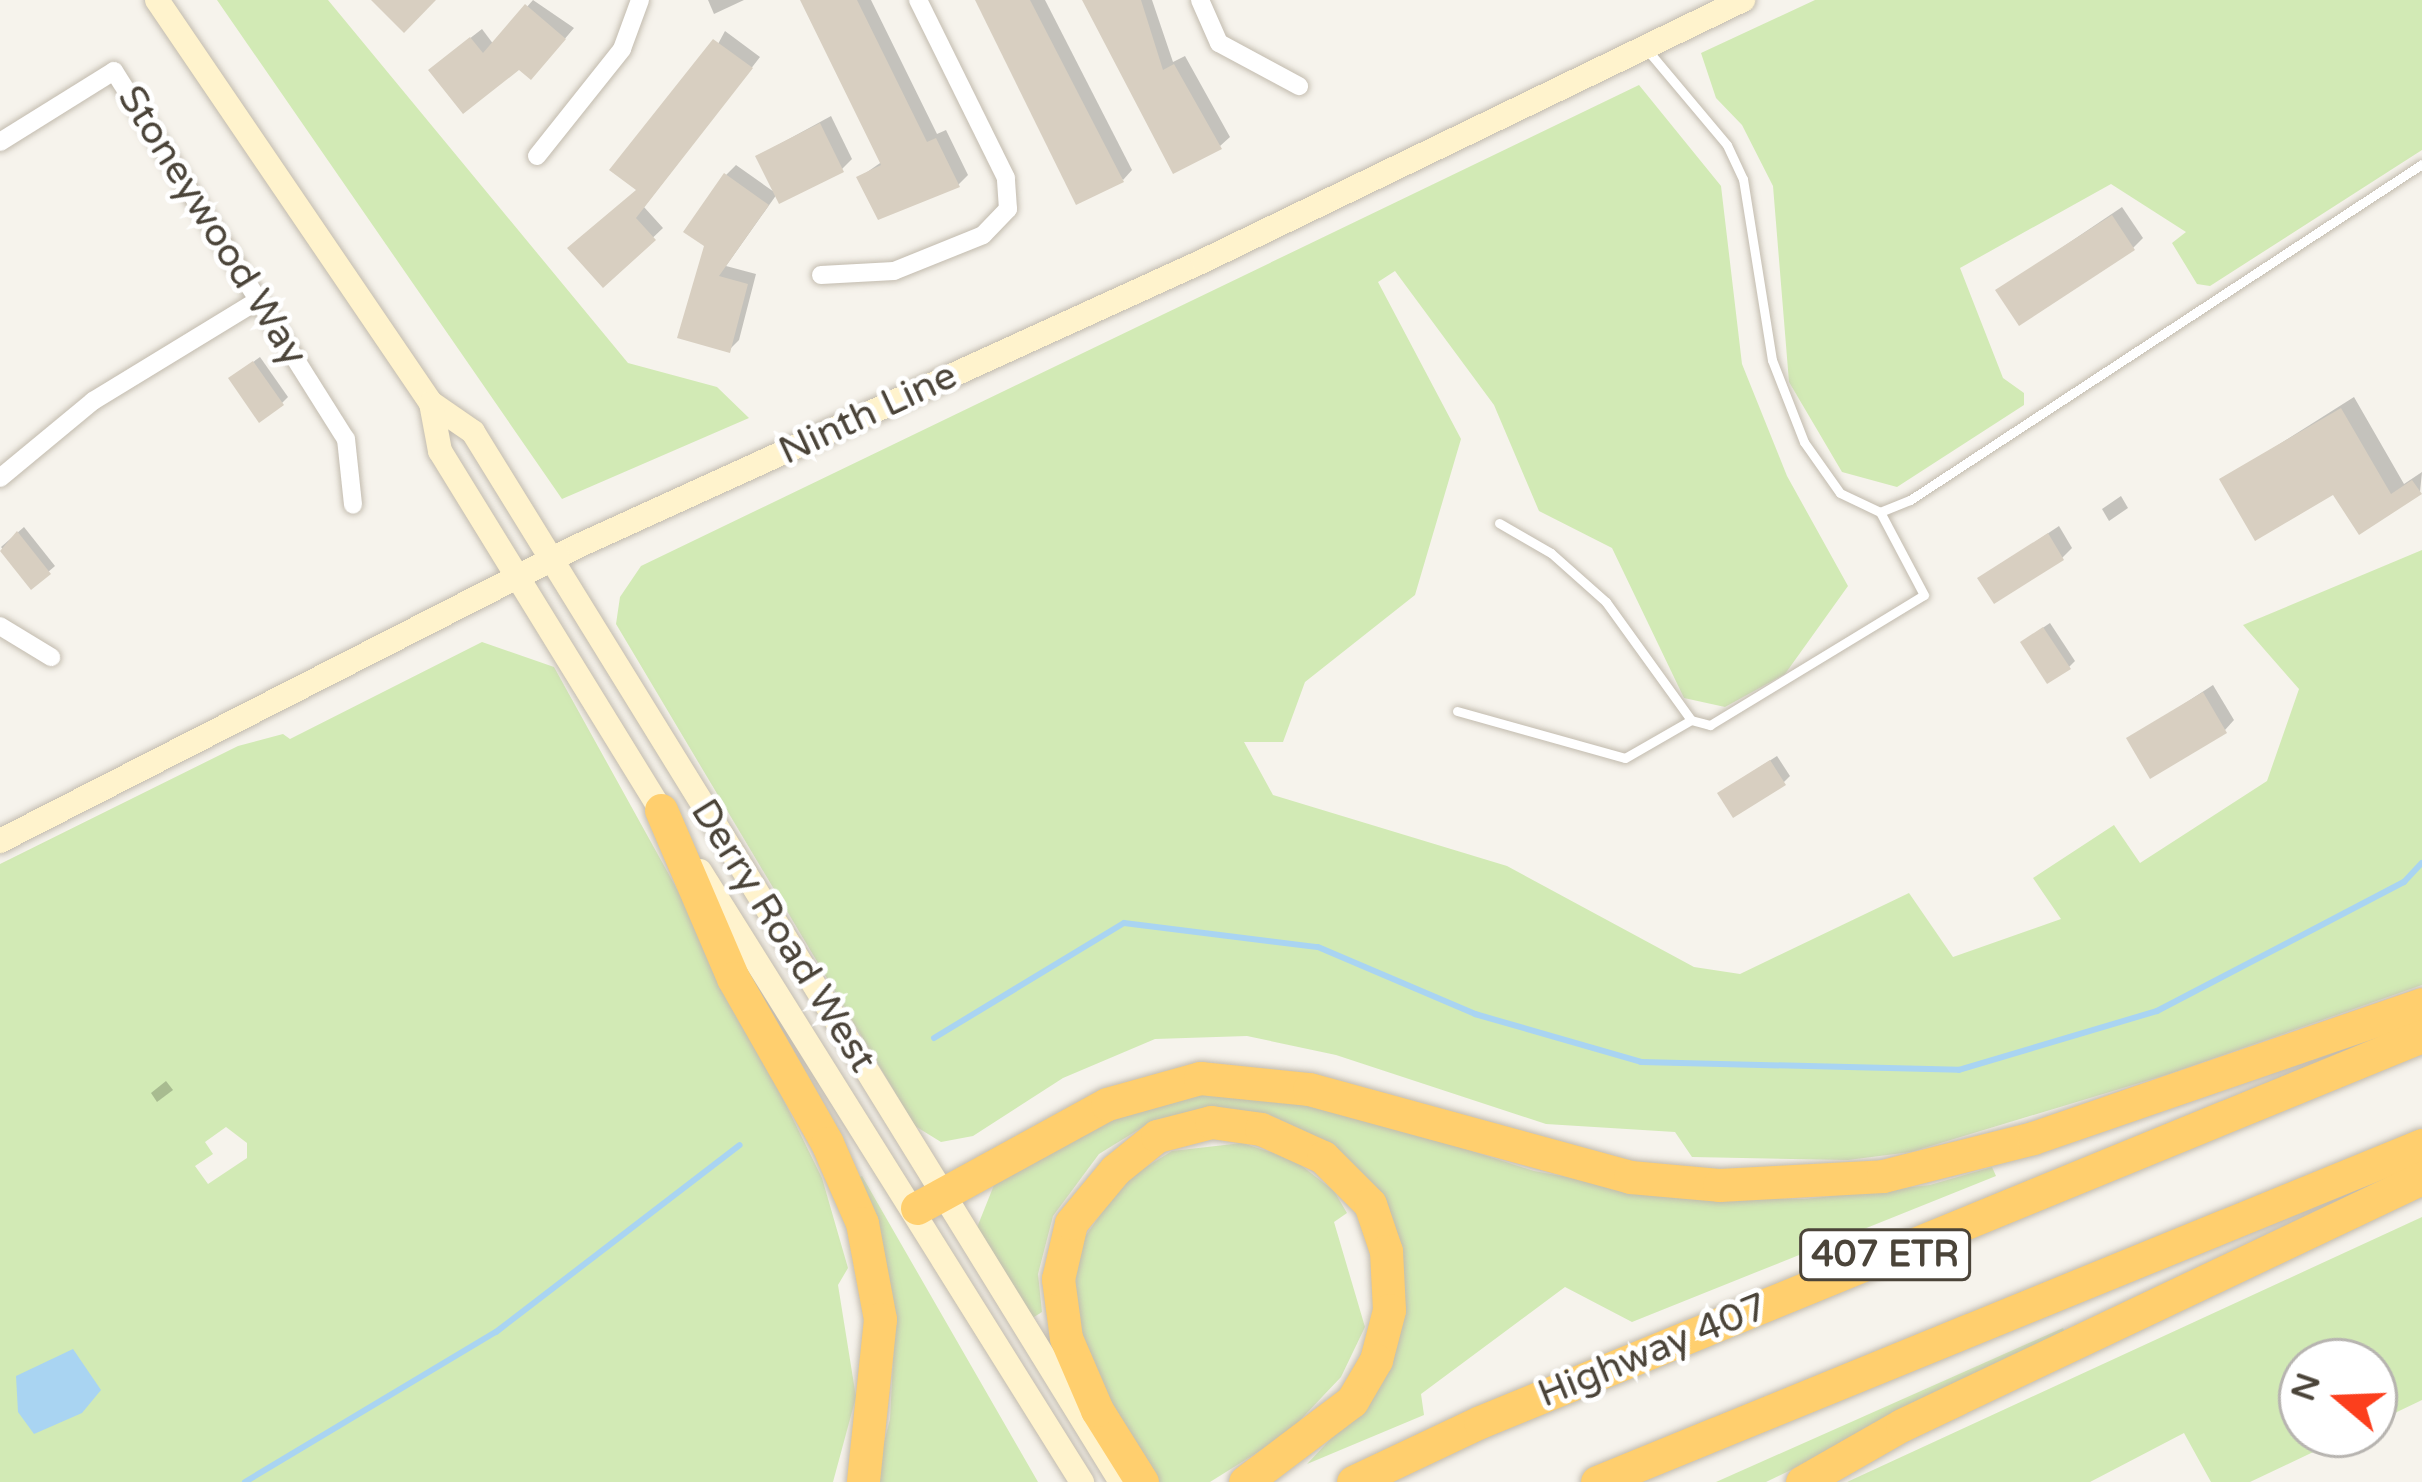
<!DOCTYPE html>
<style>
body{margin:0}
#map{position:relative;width:2422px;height:1482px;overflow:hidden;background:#f6f3ec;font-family:"Varela Round",sans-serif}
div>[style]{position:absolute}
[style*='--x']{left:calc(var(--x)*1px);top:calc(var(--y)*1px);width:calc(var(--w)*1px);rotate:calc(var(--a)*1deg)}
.green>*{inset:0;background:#d2eab5}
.water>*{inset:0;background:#a9d4f2}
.shadow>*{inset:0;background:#0003}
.stream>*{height:6px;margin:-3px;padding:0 3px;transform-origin:3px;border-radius:3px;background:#a9d4f2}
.building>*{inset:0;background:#d8cfc1}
.roads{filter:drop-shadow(0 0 3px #c2bbae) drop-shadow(0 0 3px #c2bbae)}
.service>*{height:9px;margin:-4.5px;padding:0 4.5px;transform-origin:4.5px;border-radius:4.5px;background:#fff}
.minor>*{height:18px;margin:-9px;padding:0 9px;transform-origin:9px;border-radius:9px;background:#fff}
.secondary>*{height:24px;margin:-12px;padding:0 12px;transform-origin:12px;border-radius:12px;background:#fff3cd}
.motorway>*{height:33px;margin:-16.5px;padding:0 16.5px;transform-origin:16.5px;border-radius:16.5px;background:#ffcf6e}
span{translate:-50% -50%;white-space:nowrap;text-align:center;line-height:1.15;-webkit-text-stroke:10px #fff;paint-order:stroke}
.shield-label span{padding:3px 9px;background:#fff;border:3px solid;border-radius:9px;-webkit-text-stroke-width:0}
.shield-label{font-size:36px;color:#4b4439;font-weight:700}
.street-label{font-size:39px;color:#4b4439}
.north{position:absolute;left:2278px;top:1338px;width:120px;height:120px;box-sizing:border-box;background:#fff;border:3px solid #b7b4b0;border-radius:50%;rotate:289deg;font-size:33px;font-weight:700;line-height:48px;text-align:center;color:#4b4439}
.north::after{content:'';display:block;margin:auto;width:42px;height:54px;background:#fc3f1d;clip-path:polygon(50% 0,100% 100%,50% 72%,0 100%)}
</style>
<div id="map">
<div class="green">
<div style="clip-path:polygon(217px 0,328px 0,628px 363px,717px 387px,749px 418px,562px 499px)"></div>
<div style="clip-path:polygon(1815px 0,2422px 0,2422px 150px,2210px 286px,2197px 284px,2172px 243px,2186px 232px,2111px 184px,1960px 268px,2003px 378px,2024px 393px,2024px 405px,1897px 487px,1842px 472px,1789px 382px,1773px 186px,1742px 125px,1716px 98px,1701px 53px)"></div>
<div style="clip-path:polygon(1639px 85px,1721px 186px,1742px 364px,1787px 476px,1848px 586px,1785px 674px,1725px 707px,1684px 698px,1612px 548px,1539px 511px,1494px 405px,1395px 271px,1378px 282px,1461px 439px,1415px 595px,1305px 682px,1283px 742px,1244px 742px,1273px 795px,1507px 866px,1694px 967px,1740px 974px,1909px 893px,1953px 957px,2061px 919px,2033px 878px,2114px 825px,2140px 863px,2267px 781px,2299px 689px,2243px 625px,2422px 550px,2422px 985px,2169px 1074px,1911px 1152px,1848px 1160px,1692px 1157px,1675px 1132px,1546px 1124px,1336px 1055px,1247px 1036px,1155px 1039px,1063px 1078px,973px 1136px,941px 1142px,915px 1126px,616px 624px,620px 597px,641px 566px)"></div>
<div style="clip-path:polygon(evenodd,482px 642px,554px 667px,703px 936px,822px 1178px,848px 1268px,838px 1285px,856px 1397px,833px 1482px,0 1482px,0 864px,238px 746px,283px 734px,290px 739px,482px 642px,226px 1127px,247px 1143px,247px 1158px,208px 1184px,195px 1166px,213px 1154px,205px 1142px,226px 1127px)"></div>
<div style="clip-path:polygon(1188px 1091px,1310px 1099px,1534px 1171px,1677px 1197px,1805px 1199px,1930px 1185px,1992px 1167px,1996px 1176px,1632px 1322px,1565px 1287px,1421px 1394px,1424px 1415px,1307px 1464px,1358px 1410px,1398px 1249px,1313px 1135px,1268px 1114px,1213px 1107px,1154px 1120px,1099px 1154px,1053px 1216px,1038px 1274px,1042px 1312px,1031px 1319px,976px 1230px,994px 1185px,1110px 1113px)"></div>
<div style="clip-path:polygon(1242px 1143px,1293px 1159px,1334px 1191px,1347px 1213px,1334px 1222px,1365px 1327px,1341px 1377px,1287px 1434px,1210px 1482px,1149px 1482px,1096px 1393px,1072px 1311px,1079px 1245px,1125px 1180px,1172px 1151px)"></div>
<div style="clip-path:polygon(862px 1176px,1038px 1482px,874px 1482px,890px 1419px,895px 1323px,855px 1179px)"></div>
<div style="clip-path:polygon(2422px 1217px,2422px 1400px,2374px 1423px,2374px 1362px,2302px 1362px,2302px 1434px,2351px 1434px,2250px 1482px,2211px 1482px,2184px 1433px,2090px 1482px,1847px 1482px)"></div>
<div style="clip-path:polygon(2063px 1328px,2067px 1337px,1766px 1482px,1716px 1482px)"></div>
</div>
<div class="water">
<div style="clip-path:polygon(73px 1349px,101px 1390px,82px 1413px,34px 1434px,18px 1412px,16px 1376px)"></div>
</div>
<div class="shadow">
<div style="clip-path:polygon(533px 0,574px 28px,541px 67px,442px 60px,482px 29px,494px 45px)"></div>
<div style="clip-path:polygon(708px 0,744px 0,714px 14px)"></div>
<div style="clip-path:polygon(803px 0,871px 0,937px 134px,946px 130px,968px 175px,958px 185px,860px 177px,883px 161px)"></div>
<div style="clip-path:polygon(978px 0,1045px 0,1132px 170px,1123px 180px)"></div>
<div style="clip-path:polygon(1088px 0,1152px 0,1173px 62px,1185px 56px,1230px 137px,1220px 146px)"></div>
<div style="clip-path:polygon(725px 31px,760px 57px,644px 207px,663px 228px,604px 284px,640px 189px)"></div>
<div style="clip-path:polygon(831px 116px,852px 159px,842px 169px,758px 156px)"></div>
<div style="clip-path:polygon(736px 165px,777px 194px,726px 266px,756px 274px,739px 340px,729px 350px,681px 336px,726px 175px)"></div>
<div style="clip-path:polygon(2122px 207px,2143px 238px,2133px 248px,1999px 290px)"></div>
<div style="clip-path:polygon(260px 357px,288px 397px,282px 403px,238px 373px)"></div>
<div style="clip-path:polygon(2354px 397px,2404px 484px,2422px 472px,2420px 492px,2359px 531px,2334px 491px,2223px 480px)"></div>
<div style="clip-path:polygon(2121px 496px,2128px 508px,2109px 521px,2102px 509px)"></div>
<div style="clip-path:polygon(2059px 526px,2072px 548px,2062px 558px,1981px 578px)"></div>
<div style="clip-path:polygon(24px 527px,55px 566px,32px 586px,1px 547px)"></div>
<div style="clip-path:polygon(2050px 623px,2075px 661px,2069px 667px,2029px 637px)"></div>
<div style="clip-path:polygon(2213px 685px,2234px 720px,2225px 730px,2130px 739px)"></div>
<div style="clip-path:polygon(1777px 756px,1790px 776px,1784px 782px,1727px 788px)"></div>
<div style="clip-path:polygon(166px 1081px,173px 1090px,157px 1102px,151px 1093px)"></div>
</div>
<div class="stream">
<div style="--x:934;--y:1038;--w:222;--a:-31.2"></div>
<div style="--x:1124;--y:923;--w:195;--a:7.1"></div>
<div style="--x:1318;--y:947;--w:171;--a:23.1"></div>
<div style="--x:1475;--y:1014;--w:173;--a:16.1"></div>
<div style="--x:1641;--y:1062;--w:318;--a:1.4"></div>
<div style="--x:1959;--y:1070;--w:207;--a:-16.6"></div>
<div style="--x:2157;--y:1011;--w:279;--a:-27.6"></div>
<div style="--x:2404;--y:882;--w:26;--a:-47"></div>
<div style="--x:245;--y:1482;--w:292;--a:-30.9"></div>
<div style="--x:496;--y:1332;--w:307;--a:-37.5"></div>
</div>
<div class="building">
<div style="clip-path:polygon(371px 0,436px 0,404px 33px)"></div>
<div style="clip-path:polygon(800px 0,857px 0,927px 142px,936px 138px,960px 187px,878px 220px,856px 177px,881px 165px)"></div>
<div style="clip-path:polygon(975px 0,1030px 0,1124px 182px,1076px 205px)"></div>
<div style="clip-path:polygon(1082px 0,1141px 0,1163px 70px,1174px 64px,1222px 149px,1173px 174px)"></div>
<div style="clip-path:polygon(525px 4px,566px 39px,531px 80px,519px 70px,463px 114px,428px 70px,470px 37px,483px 53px)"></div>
<div style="clip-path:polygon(713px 39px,753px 68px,636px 218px,656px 240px,603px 288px,567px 248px,636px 190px,609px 170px)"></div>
<div style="clip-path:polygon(820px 123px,844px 172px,779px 204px,755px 156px)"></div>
<div style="clip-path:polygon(724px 173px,769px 205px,719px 276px,748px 284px,730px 353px,677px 338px,704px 246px,683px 232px)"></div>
<div style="clip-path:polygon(2112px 215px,2135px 250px,2019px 326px,1995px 290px)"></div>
<div style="clip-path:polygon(253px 361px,284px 405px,259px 423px,228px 378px)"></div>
<div style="clip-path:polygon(2341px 408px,2391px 494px,2412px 480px,2422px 494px,2359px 535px,2333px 495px,2255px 541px,2219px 479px)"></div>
<div style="clip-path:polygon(17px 531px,51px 574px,31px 590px,0 551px)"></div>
<div style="clip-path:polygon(2048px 533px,2064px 560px,1994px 604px,1977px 578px)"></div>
<div style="clip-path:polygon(2043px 627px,2071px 669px,2047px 684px,2020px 642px)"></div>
<div style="clip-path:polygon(2203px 692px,2227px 733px,2150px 779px,2126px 738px)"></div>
<div style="clip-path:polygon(1770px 760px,1786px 785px,1733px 818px,1717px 793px)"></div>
</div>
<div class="roads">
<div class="service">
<div style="--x:1649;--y:52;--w:121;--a:50"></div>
<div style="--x:1727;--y:145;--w:38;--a:65"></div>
<div style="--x:1743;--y:179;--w:183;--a:80.9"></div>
<div style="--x:1772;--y:360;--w:88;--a:68.7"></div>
<div style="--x:1804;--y:442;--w:62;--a:54.8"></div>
<div style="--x:1840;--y:493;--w:44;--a:25.4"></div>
<div style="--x:1880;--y:512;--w:32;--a:-22"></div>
<div style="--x:1910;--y:500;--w:612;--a:-33.27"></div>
<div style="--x:1499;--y:523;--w:60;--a:30"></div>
<div style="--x:1551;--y:553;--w:74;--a:41.7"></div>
<div style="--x:1606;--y:602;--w:145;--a:54.2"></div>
<div style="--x:1691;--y:720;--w:20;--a:15"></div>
<div style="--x:1710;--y:725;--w:250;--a:-31.3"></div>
<div style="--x:1924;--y:595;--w:94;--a:-117.9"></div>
<div style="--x:1457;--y:711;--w:174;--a:15.6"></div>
<div style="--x:1625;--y:758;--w:76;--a:-29.9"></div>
</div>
<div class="minor">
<div style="--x:1200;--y:0;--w:47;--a:66.2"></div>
<div style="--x:1219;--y:43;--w:91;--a:28.3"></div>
<div style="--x:0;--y:142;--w:134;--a:-31.9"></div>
<div style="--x:114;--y:71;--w:435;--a:57.8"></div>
<div style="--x:346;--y:439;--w:66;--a:83.9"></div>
<div style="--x:537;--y:156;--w:137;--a:-51.5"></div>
<div style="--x:622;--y:49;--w:52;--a:-69.8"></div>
<div style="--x:821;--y:275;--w:73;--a:-3.1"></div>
<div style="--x:894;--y:271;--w:96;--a:-22"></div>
<div style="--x:983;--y:235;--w:36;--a:-46"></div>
<div style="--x:1008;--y:209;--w:31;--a:-94"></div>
<div style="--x:1006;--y:178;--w:199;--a:-116.3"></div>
<div style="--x:0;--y:478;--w:121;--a:-39.6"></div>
<div style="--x:93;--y:401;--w:192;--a:-31.4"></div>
<div style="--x:0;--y:626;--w:60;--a:31.3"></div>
</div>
<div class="secondary">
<div style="--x:157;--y:0;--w:487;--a:55.8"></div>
<div style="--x:431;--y:403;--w:51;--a:34.6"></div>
<div style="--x:473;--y:432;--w:1234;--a:58.32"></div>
<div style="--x:431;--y:403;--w:49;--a:79.4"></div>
<div style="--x:440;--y:451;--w:435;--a:58.4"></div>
<div style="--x:0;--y:841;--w:649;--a:-27.04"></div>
<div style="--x:578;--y:546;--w:687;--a:-24.51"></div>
<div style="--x:1203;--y:261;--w:600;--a:-25.8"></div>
<div style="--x:700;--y:871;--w:721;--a:57.99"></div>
</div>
<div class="motorway">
<div style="--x:661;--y:810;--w:183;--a:66.8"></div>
<div style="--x:733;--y:978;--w:190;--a:60.3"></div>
<div style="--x:827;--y:1143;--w:87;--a:66.4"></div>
<div style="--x:862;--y:1223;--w:98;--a:79.4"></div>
<div style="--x:880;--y:1319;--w:164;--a:96"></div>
<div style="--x:917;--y:1208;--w:217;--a:-28.7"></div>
<div style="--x:1107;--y:1104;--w:97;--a:-15.6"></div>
<div style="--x:1200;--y:1078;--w:110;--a:5.8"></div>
<div style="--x:1309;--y:1089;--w:333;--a:15.3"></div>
<div style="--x:1630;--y:1177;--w:89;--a:5.1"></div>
<div style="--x:1719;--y:1185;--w:164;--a:-3.1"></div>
<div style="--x:1883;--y:1176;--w:155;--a:-14.2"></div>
<div style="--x:2033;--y:1138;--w:411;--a:-19"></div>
<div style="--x:1142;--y:1482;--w:85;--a:-122"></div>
<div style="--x:1097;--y:1410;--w:78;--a:-113.3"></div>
<div style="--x:1066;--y:1338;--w:60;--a:-97.7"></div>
<div style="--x:1058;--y:1279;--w:57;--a:-76.9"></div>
<div style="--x:1071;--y:1223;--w:69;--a:-50.3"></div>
<div style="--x:1115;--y:1170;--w:54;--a:-39"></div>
<div style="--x:1157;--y:1136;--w:56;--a:-14.5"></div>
<div style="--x:1211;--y:1122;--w:50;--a:8"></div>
<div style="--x:1261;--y:1129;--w:68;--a:24.3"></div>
<div style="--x:1323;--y:1157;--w:66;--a:45"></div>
<div style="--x:1370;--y:1204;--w:50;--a:71.2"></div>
<div style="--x:1386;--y:1251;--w:59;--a:87.1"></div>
<div style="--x:1389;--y:1310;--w:52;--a:104.6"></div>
<div style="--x:1376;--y:1360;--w:48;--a:120.3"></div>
<div style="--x:1352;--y:1401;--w:134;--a:142.9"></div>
<div style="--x:1353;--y:1482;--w:140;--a:-25.3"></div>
<div style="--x:1480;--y:1422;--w:1018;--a:-22.28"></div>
<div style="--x:1597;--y:1482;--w:891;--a:-22.22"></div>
<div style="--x:1802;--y:1482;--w:115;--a:-29.7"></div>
<div style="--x:1902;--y:1425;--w:576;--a:-25.41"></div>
</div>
</div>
<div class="shield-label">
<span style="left:1885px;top:1255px">407 ETR</span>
</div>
<div class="street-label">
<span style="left:212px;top:226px;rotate:58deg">Stoneywood Way</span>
<span style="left:868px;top:414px;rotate:-25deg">Ninth Line</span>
<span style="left:783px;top:936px;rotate:58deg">Derry Road West</span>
<span style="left:1653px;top:1351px;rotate:-22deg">Highway 407</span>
</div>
<div class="north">N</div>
</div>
